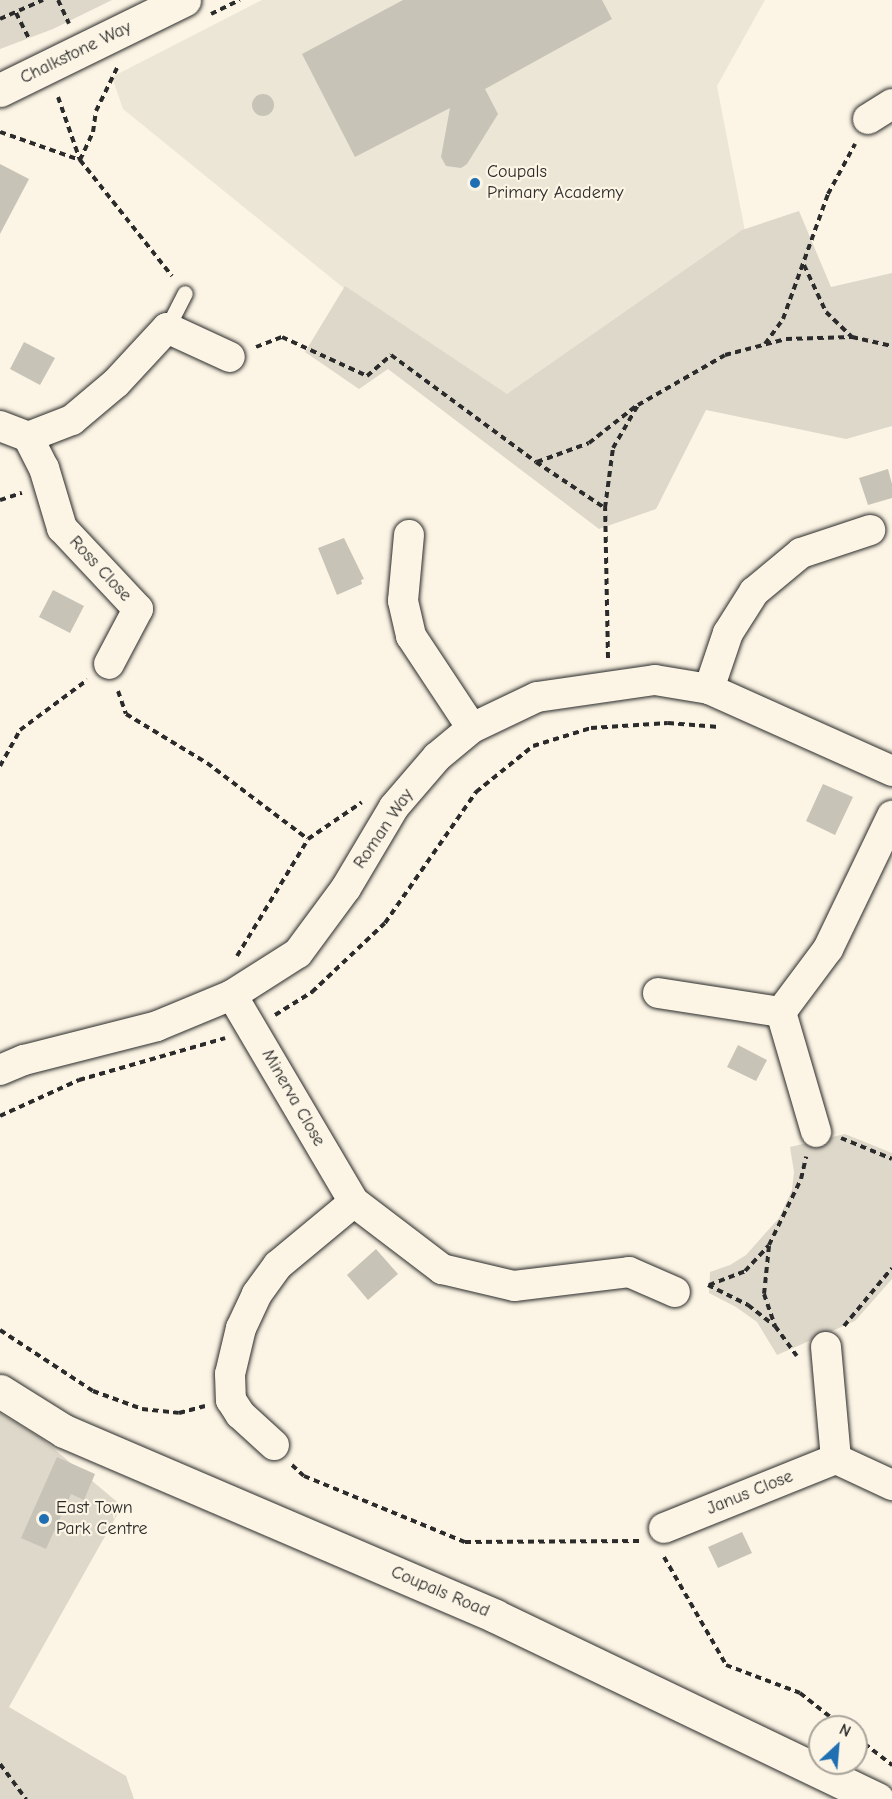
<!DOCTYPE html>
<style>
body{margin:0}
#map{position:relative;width:892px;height:1799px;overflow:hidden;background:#fcf5e5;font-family:"Comic Neue",sans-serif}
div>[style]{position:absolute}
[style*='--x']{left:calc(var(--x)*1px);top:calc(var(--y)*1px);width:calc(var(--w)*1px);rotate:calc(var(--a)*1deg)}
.built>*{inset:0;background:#ece6d7}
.green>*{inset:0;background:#ded8ca}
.building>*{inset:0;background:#c8c3b7}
.round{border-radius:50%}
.path>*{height:4px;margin-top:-2px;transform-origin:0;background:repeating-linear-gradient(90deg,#2b2b2b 0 6px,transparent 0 10.5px)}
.roads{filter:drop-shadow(0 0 2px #2b2b2b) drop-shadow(0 0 2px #2b2b2b)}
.service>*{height:15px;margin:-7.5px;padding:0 7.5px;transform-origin:7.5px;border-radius:7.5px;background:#fcf5e5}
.minor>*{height:30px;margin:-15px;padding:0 15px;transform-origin:15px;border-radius:15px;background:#fcf5e5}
.tertiary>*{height:33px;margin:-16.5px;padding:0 16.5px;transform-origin:16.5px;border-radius:16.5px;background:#fcf5e5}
.dots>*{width:16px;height:16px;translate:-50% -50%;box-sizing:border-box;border:3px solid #fcf5e5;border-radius:50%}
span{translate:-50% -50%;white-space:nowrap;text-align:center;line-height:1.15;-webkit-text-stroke:4.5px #fcf5e5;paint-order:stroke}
.street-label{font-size:18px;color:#2b2b2b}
.poi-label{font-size:18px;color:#2b2b2b}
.left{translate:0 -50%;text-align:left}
.north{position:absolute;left:808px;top:1715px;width:60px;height:60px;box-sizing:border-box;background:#fcf5e5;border:2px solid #a8a49b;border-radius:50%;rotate:26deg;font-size:16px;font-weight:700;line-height:24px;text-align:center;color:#2b2b2b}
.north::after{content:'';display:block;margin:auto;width:21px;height:27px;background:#1f6fb2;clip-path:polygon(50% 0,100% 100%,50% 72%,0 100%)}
</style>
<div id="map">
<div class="built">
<div style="clip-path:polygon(262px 0,765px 0,717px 86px,750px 257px,536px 444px,123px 109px,112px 77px)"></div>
</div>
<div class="green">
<div style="clip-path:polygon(0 0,112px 0,53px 29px,0 49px,0 19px,20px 10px,0 18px)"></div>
<div style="clip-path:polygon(799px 211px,831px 287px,892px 273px,892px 426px,846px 439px,706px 410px,656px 509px,599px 529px,388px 369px,359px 389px,305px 352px,345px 286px,507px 394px,742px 230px)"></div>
<div style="clip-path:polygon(845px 1134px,892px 1153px,892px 1279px,855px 1321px,777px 1355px,757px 1322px,736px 1307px,709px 1293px,710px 1272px,730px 1265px,746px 1255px,779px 1218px,792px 1190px,794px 1172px,790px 1147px)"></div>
<div style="clip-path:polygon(0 1413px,41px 1438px,122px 1506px,9px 1707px,126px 1776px,134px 1799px,0 1799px)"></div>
</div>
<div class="building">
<div style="clip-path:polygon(403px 0,602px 0,612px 19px,485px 89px,498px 114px,467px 164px,461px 168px,446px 166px,441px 157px,450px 108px,355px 157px,302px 54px)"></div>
<div class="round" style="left:252px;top:94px;width:22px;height:22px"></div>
<div style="clip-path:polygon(0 164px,29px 179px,0 234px)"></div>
<div style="clip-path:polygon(24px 342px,55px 358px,40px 385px,10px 369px)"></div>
<div style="clip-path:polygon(888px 469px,892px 484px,892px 498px,868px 505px,859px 478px)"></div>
<div style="clip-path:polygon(344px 538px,364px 579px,361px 580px,362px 584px,337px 595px,318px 548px)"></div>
<div style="clip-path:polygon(53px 590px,84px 606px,70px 633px,39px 617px)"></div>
<div style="clip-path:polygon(823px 784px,853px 797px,835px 835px,806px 821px)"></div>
<div style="clip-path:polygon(738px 1045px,767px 1060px,756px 1081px,727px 1067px)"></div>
<div style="clip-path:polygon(376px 1249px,398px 1274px,368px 1300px,347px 1275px)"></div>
<div style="clip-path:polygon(57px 1457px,95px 1474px,84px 1500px,71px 1494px,46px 1549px,21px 1538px)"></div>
<div style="clip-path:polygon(742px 1532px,752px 1553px,718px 1568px,708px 1547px)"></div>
</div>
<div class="path">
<div style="--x:58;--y:0;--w:26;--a:65"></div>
<div style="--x:16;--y:13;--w:31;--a:63"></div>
<div style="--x:211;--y:14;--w:32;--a:-26"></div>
<div style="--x:0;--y:19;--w:47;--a:-23.8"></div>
<div style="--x:58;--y:97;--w:67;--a:70.8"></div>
<div style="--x:80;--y:160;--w:148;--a:51.6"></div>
<div style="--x:0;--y:132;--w:85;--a:19.3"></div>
<div style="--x:80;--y:160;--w:31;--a:-65"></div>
<div style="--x:93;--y:132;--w:21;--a:-82"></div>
<div style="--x:96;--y:111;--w:48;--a:-64"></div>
<div style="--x:804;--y:265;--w:52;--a:64.9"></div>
<div style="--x:826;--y:312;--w:36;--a:44"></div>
<div style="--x:765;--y:344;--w:31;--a:-54"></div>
<div style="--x:783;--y:319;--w:133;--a:-70.2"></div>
<div style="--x:828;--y:194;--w:57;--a:-61.6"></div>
<div style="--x:256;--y:347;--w:28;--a:-21"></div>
<div style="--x:282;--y:337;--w:94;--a:24.6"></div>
<div style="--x:367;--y:376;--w:32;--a:-41"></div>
<div style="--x:391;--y:355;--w:180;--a:36.4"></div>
<div style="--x:536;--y:462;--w:83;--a:33.7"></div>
<div style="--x:537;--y:462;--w:55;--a:-20.1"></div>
<div style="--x:589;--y:443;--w:60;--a:-38.2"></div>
<div style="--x:0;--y:500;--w:23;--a:-18"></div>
<div style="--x:608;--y:658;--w:150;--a:-91.1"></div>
<div style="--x:605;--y:508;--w:61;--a:-82.4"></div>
<div style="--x:613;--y:448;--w:50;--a:-59.8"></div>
<div style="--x:638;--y:405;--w:100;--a:-29.9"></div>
<div style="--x:725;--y:355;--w:63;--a:-14.7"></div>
<div style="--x:786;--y:339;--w:66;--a:-1.7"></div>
<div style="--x:852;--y:337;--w:41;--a:12.7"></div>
<div style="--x:118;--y:691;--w:24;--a:71"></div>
<div style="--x:126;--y:714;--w:95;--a:31.2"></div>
<div style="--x:207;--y:763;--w:126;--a:37"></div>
<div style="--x:0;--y:766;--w:41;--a:-60.9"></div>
<div style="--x:20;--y:730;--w:84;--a:-36.7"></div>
<div style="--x:237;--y:956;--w:137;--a:-58.7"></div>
<div style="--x:308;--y:839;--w:65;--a:-34.4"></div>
<div style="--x:275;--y:1015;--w:44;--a:-31.9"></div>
<div style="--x:312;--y:992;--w:100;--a:-43.4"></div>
<div style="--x:385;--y:923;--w:160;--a:-55.2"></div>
<div style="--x:476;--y:792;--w:73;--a:-38.9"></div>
<div style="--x:533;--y:746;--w:61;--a:-17.2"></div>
<div style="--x:591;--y:728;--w:77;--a:-3.7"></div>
<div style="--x:668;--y:723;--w:51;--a:4.5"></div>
<div style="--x:0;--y:1116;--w:87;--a:-24.5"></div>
<div style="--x:79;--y:1080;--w:152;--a:-16"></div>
<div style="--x:841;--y:1138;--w:55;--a:22.4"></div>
<div style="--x:769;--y:1246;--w:48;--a:95.9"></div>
<div style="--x:764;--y:1294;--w:34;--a:71"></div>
<div style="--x:708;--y:1285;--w:45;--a:26.6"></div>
<div style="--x:748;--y:1305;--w:34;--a:38"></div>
<div style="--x:775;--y:1326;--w:37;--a:54"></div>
<div style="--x:709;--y:1285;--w:39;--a:-21"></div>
<div style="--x:745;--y:1271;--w:35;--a:-47"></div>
<div style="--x:769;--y:1245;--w:73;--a:-64.1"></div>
<div style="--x:801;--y:1179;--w:23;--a:-77"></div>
<div style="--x:844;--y:1326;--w:75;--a:-50.4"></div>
<div style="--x:0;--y:1330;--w:111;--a:33.3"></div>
<div style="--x:93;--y:1391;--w:52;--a:20.2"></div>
<div style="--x:142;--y:1409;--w:37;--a:6"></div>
<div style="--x:179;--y:1413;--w:27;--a:-15"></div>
<div style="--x:292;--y:1465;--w:16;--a:43"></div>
<div style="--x:304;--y:1476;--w:174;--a:22.3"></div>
<div style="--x:465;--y:1542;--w:174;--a:-0.3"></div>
<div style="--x:664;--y:1557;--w:125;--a:60.1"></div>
<div style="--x:726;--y:1665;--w:79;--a:20.7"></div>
<div style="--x:800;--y:1693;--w:55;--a:38.3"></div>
<div style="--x:856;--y:1737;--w:46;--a:37.9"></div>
<div style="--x:0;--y:1764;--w:44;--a:53.4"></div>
</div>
<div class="roads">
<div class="service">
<div style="--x:167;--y:328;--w:39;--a:-63"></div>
</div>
<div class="minor">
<div style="--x:868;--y:119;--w:28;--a:-32"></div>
<div style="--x:0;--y:426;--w:30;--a:21"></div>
<div style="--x:28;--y:437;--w:47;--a:-21.1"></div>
<div style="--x:72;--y:420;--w:57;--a:-40.1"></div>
<div style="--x:116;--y:383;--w:75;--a:-47.2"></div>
<div style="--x:167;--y:328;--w:69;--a:24.7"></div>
<div style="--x:28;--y:437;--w:35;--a:63"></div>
<div style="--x:44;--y:468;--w:63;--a:73.3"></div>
<div style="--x:62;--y:528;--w:111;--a:46.8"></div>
<div style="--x:138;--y:609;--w:62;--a:117.8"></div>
<div style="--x:409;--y:535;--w:66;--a:95.2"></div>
<div style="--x:403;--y:601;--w:36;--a:77"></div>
<div style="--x:411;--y:636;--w:110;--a:56.5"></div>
<div style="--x:709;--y:689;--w:59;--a:-71.3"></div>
<div style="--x:728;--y:633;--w:49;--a:-57.6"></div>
<div style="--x:754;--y:592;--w:61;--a:-39.7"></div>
<div style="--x:801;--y:553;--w:73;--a:-18.4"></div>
<div style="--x:658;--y:993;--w:124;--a:8.8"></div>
<div style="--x:781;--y:1012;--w:79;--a:-53.3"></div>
<div style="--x:828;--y:949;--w:148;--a:-64.3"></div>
<div style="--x:232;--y:995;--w:240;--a:59.5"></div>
<div style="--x:354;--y:1202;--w:99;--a:140.3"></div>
<div style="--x:278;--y:1265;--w:36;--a:126"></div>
<div style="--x:257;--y:1294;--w:38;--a:115"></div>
<div style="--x:241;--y:1328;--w:47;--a:103.4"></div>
<div style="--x:230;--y:1374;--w:26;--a:88"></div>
<div style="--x:231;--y:1400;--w:17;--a:57"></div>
<div style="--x:240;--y:1414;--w:46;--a:42.4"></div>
<div style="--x:781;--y:1012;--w:125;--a:73.7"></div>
<div style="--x:0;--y:1070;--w:26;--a:-23"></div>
<div style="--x:24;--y:1060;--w:137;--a:-14.3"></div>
<div style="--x:157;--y:1026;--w:81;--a:-22.5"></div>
<div style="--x:232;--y:995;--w:78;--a:-32.5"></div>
<div style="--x:298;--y:953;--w:81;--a:-53.6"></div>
<div style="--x:346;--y:888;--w:94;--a:-59.3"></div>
<div style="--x:394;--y:807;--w:66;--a:-49.3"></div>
<div style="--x:437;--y:757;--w:45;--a:-39.6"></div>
<div style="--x:472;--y:728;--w:72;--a:-25.5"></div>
<div style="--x:537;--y:697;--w:119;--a:-8.2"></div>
<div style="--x:655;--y:680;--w:55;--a:9.5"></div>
<div style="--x:709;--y:689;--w:201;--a:24.1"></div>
<div style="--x:354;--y:1202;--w:111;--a:37.3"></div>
<div style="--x:442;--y:1269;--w:74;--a:13.3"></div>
<div style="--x:514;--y:1286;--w:116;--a:-6.9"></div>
<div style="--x:629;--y:1272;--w:50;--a:23.5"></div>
<div style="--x:826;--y:1347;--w:112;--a:84.9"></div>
<div style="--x:836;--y:1459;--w:62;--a:24.9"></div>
<div style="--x:664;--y:1528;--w:185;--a:-21.9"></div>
</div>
<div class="tertiary">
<div style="--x:0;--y:90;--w:205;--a:-26.1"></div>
<div style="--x:0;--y:1391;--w:75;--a:32"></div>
<div style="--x:64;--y:1431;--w:469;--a:23.2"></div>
<div style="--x:495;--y:1616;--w:424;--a:25.6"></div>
</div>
</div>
<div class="dots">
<div style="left:475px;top:183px;background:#1f6fb2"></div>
<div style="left:44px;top:1519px;background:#1f6fb2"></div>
</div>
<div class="street-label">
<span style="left:76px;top:53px;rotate:-26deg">Chalkstone Way</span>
<span style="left:100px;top:569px;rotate:47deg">Ross Close</span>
<span style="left:384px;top:829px;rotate:-56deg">Roman Way</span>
<span style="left:293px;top:1098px;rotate:60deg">Minerva Close</span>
<span style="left:750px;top:1493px;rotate:-22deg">Janus Close</span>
<span style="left:440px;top:1592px;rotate:23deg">Coupals Road</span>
</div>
<div class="poi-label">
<span class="left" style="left:487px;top:183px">Coupals<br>Primary Academy</span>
<span class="left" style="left:56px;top:1519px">East Town<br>Park Centre</span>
</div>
<div class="north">N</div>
</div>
